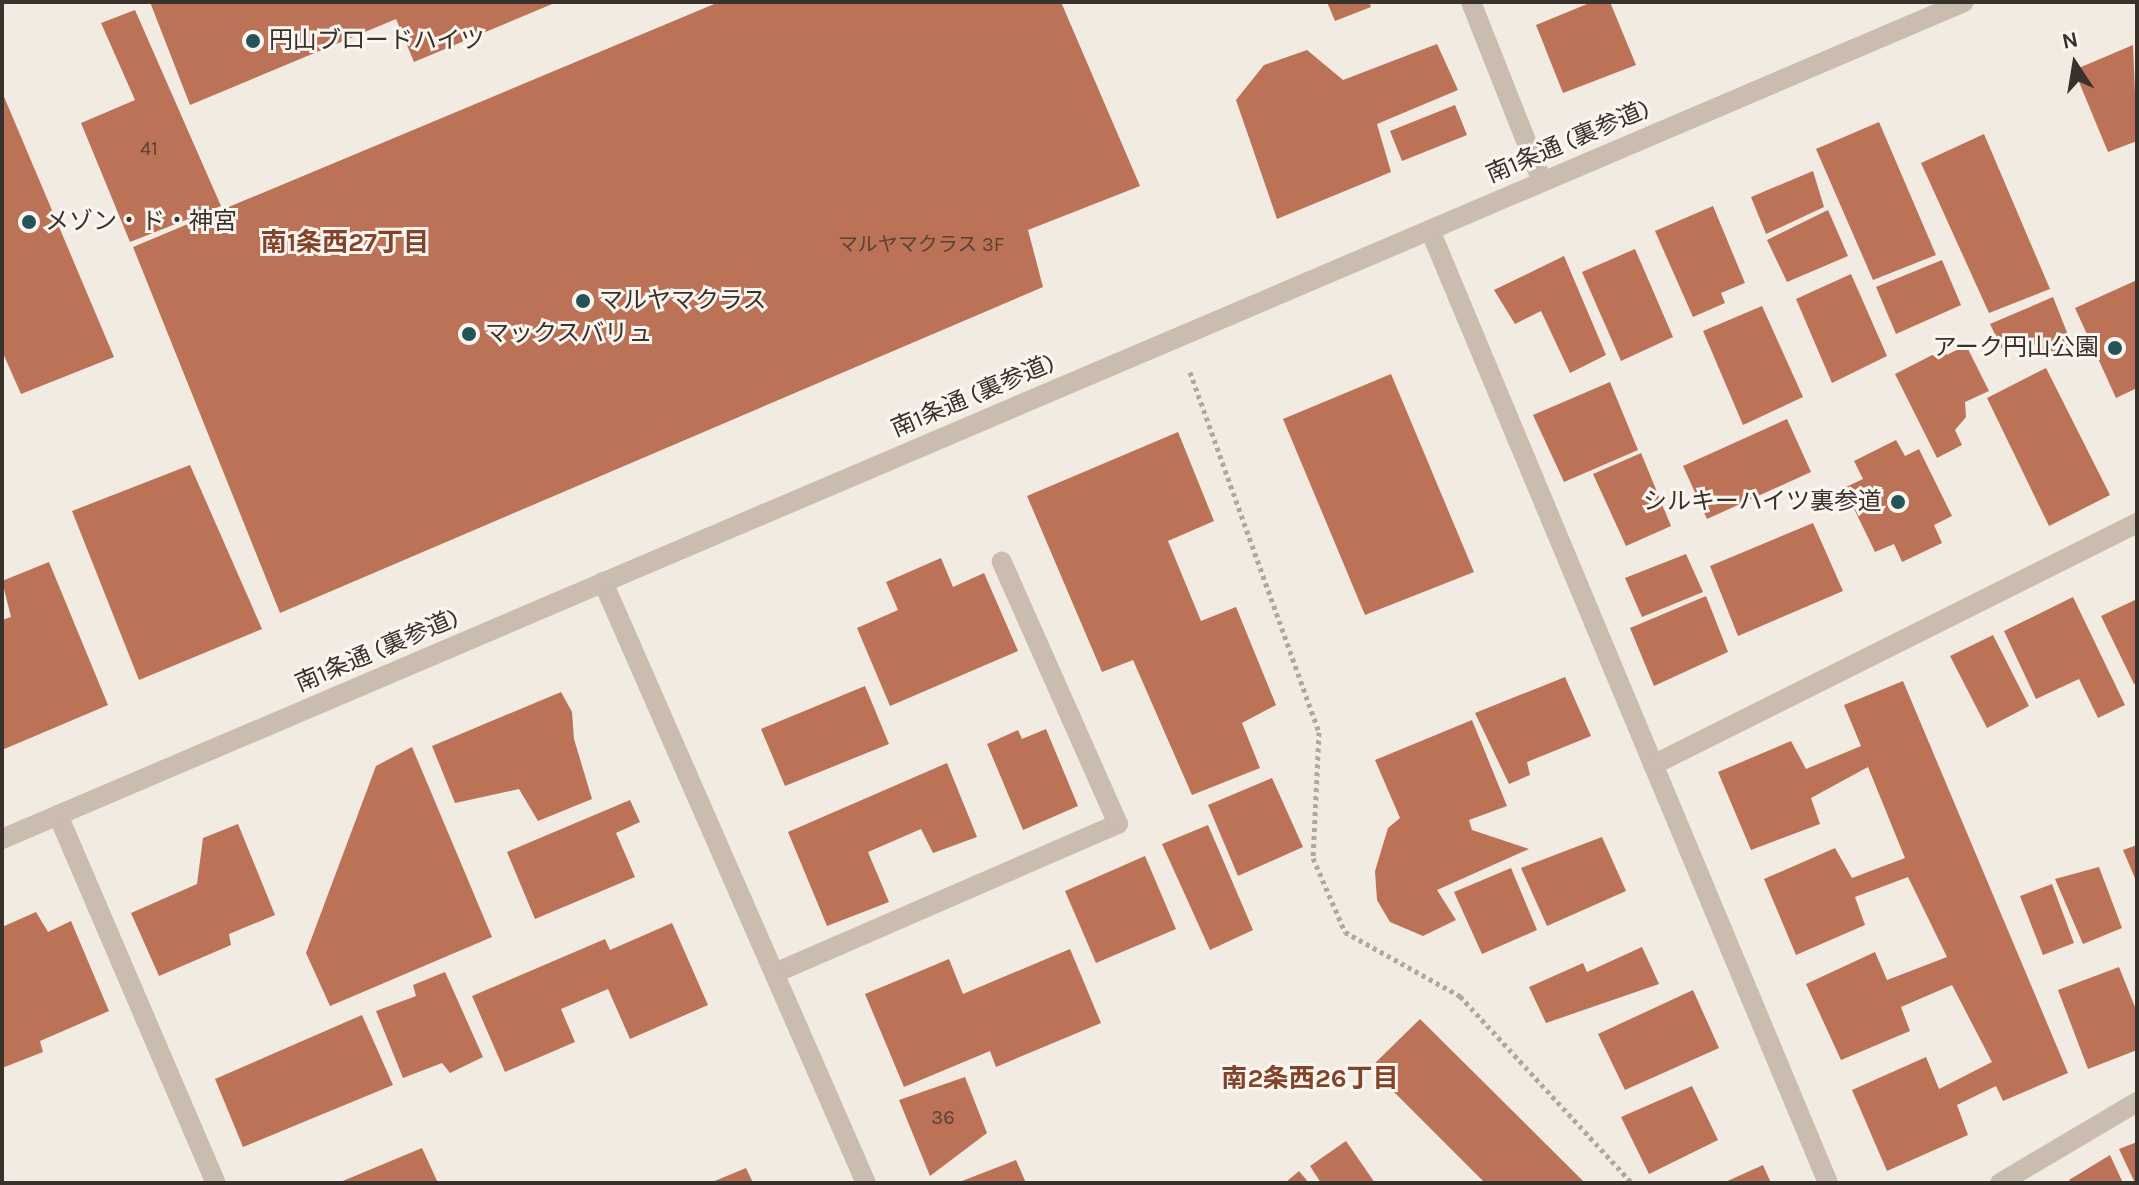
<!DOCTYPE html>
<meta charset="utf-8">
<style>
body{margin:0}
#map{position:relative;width:2139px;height:1185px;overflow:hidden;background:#f2ebe2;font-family:Karla,"Noto Sans JP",sans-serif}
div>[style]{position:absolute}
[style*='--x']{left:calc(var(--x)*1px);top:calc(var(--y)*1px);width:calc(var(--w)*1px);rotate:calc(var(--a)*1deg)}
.building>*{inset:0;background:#bc7256}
.path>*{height:5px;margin-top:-2.5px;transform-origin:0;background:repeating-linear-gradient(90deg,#b5a699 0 4px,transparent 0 8px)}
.service>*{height:20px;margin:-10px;padding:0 10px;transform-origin:10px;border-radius:10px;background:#cabcae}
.minor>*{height:20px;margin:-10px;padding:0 10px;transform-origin:10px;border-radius:10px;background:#cabcae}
.tertiary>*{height:20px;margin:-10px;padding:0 10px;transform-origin:10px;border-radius:10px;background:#cabcae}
.dots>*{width:22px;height:22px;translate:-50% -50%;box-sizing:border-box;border:4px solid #faf5ef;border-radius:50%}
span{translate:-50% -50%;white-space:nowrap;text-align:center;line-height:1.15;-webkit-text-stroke:6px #faf5ef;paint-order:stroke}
.number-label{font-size:20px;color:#5a4136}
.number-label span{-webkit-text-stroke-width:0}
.poi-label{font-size:24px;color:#39312c}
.left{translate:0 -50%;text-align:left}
.right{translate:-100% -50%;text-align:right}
.street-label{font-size:24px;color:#39312c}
.neighbourhood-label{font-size:26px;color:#82432b;font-weight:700}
.frame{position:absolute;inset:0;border:4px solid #39312c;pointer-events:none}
.north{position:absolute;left:2035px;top:24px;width:80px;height:80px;-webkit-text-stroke:6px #faf5ef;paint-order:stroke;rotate:348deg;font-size:22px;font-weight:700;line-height:32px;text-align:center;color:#39312c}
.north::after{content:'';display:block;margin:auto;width:28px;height:36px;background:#39312c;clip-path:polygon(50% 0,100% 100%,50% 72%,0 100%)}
</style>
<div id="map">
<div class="building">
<div style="clip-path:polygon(150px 2px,557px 2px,414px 62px,396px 19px,190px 105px)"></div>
<div style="clip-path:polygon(719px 2px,1061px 2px,1140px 186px,1028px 230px,1043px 287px,280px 613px,133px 247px)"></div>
<div style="clip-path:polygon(1327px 2px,1369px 2px,1371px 7px,1335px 21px)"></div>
<div style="clip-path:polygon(1592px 2px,1610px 2px,1636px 65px,1563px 93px,1536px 25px)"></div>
<div style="clip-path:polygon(135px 10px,221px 206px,130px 242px,81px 123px,135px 100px,101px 23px)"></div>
<div style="clip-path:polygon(1437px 44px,1458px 90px,1377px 124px,1391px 172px,1277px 219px,1236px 100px,1264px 65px,1307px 50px,1343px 80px)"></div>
<div style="clip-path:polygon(2133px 45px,2137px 141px,2108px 152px,2074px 70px)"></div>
<div style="clip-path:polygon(2px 92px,114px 357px,21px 394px,2px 351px)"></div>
<div style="clip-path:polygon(1455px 105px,1467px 135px,1402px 161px,1390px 131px)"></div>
<div style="clip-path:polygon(1879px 122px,1936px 255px,1873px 280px,1816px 149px)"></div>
<div style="clip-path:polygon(1984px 134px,2050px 289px,1989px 313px,1921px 163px)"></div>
<div style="clip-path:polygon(1813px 171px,1824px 207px,1766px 234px,1751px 197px)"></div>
<div style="clip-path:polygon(1713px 206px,1745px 283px,1721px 293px,1725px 303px,1693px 317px,1655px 231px)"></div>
<div style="clip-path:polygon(1828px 210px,1848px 256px,1787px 282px,1767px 240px)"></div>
<div style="clip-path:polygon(1635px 249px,1673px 337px,1621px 361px,1582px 272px)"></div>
<div style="clip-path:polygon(1564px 256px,1606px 355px,1570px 373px,1541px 311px,1515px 324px,1494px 290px)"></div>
<div style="clip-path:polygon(1942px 260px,1961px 305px,1896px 334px,1876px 287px)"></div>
<div style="clip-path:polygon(1851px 274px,1887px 356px,1832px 383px,1796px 299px)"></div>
<div style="clip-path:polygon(2137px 280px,2137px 388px,2116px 398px,2075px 308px)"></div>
<div style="clip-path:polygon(2053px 297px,2074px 350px,2042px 356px,2038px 344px,2003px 351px,1990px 324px)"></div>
<div style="clip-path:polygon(1762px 306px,1803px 397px,1743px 425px,1703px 331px)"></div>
<div style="clip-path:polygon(1966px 345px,1989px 391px,1965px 402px,1966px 417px,1955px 430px,1962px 445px,1937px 458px,1895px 374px,1944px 349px,1947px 355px)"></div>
<div style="clip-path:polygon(2046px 368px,2110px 495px,2049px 526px,1987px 398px)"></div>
<div style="clip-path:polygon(1391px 374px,1474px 572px,1365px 615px,1283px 419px)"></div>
<div style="clip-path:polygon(1610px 382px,1638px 450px,1564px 482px,1533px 415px)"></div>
<div style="clip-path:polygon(1787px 419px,1811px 472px,1707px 519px,1683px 466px)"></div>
<div style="clip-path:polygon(1178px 432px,1214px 521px,1168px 541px,1201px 621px,1236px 607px,1276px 705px,1242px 723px,1260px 768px,1192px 795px,1133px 660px,1102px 672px,1027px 496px)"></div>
<div style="clip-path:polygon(1896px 440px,1905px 456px,1919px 449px,1952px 516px,1934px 525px,1942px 543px,1902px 562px,1894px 544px,1875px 552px,1844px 488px,1863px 479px,1854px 461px)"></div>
<div style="clip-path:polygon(1641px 453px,1671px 526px,1626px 546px,1593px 474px)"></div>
<div style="clip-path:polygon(190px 465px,262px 629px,139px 680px,72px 511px)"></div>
<div style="clip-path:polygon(1813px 523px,1843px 591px,1738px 636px,1710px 566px)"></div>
<div style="clip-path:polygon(1686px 554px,1703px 592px,1642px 617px,1625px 578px)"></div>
<div style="clip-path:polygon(941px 558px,953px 587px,984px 573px,1018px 651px,890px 706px,857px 628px,898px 610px,886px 582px)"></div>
<div style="clip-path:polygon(49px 562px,108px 705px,2px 750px,2px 620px,11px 617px,2px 581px)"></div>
<div style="clip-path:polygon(1706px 596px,1728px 652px,1654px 686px,1630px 628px)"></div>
<div style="clip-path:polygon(2073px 597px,2125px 705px,2098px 718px,2079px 679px,2036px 699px,2004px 631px)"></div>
<div style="clip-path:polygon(2137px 599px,2137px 683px,2134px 684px,2101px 616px)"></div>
<div style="clip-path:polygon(1993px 635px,2029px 706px,1987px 728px,1950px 656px)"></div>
<div style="clip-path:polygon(1565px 677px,1591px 736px,1527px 762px,1530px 775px,1509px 784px,1475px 713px)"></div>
<div style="clip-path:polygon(1903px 681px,2068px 1073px,2003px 1101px,1996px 1086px,1957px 1105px,1968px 1135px,1887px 1171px,1852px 1090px,1926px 1057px,1939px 1089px,1992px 1062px,1952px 985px,1901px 1007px,1910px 1031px,1841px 1060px,1806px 984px,1875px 952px,1887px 980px,1947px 957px,1908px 877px,1855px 897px,1865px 925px,1796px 955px,1764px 879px,1835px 848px,1852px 878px,1905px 858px,1868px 767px,1811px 798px,1820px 824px,1751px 850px,1718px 772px,1791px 741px,1806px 769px,1861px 746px,1844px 705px)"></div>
<div style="clip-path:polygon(865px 686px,889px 744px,785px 786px,761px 729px)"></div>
<div style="clip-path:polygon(561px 692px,572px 712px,574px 739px,592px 799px,538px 821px,519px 789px,455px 803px,432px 746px)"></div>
<div style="clip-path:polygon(1472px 720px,1507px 806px,1469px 820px,1472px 830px,1529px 849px,1437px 890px,1456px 920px,1423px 936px,1390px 922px,1377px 900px,1375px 871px,1388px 828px,1400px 818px,1375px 760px)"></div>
<div style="clip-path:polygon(1046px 729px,1078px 806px,1023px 830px,987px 744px,1018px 730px,1022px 739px)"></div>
<div style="clip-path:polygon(412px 747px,492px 937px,330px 1006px,306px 953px,376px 766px)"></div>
<div style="clip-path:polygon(947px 763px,977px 837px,933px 853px,921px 829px,868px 852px,889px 902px,827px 926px,788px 832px)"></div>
<div style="clip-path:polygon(1272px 778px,1303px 847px,1238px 876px,1208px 805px)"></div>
<div style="clip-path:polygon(630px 800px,640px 822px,616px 833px,635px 877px,535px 919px,507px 852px)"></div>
<div style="clip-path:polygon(238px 824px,275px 915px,229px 934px,231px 945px,159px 976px,131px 913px,197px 884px,203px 838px)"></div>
<div style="clip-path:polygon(1208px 825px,1253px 930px,1210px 950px,1162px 844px)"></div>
<div style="clip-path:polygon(1602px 837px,1626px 891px,1547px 926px,1521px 868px)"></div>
<div style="clip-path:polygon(2137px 845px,2137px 883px,2123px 850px)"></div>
<div style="clip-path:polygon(1145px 856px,1176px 929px,1096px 963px,1065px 891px)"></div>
<div style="clip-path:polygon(2099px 867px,2122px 928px,2083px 944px,2055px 879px)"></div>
<div style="clip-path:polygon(1511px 868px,1537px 930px,1482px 954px,1454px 892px)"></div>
<div style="clip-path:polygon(2052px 884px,2074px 943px,2043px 955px,2020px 896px)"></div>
<div style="clip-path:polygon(36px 912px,48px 932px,71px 921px,109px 1011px,40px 1041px,43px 1052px,2px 1068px,2px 927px)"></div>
<div style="clip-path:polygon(672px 923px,708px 1005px,630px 1039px,608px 989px,561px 1009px,575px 1042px,505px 1072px,472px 996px,605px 939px,610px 950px)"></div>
<div style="clip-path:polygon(1642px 947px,1659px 984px,1546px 1023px,1529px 987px,1583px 963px,1587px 972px)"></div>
<div style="clip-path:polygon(1070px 949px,1101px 1023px,996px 1067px,990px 1051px,904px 1087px,865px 994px,949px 959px,963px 994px)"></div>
<div style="clip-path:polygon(2119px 967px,2137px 1012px,2137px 1050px,2088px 1069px,2058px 990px)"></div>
<div style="clip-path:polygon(445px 972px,483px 1057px,450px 1073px,442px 1063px,403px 1078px,376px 1011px,416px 996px,413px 985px)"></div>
<div style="clip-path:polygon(1693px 990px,1719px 1048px,1625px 1090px,1598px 1034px)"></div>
<div style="clip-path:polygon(362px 1015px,393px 1085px,243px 1147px,215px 1079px)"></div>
<div style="clip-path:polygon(1420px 1019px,1585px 1183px,1485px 1183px,1370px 1068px)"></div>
<div style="clip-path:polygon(965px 1077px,987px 1133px,930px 1176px,899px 1100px)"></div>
<div style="clip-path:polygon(1692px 1086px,1718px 1140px,1649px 1174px,1621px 1117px)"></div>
<div style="clip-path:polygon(1346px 1141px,1375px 1183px,1321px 1183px,1310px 1166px)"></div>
<div style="clip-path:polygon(2137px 1142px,2137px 1183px,2135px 1183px,2119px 1149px)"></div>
<div style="clip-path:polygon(422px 1148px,438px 1183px,338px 1183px)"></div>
<div style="clip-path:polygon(2110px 1155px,2123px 1183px,2071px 1183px,2069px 1180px)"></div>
<div style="clip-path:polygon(1016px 1160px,1026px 1183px,957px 1183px)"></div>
<div style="clip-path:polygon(1763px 1165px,1771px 1183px,1723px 1183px)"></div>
<div style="clip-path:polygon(746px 1168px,753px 1183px,710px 1183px)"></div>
<div style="clip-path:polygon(1299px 1171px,1309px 1183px,1285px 1183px)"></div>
</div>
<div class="path">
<div style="--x:1190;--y:372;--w:382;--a:70.3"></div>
<div style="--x:1319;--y:732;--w:126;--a:92.7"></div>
<div style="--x:1313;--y:858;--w:81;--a:66.6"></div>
<div style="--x:1345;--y:932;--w:132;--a:29.1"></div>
<div style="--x:1460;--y:996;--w:254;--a:47.4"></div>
</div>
<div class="service">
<div style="--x:775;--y:973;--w:374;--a:-23.5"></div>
<div style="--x:1118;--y:824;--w:287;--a:-113.9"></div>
</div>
<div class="minor">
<div style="--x:1471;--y:2;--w:193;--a:68.4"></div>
<div style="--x:1430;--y:230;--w:1033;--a:67.33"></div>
<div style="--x:603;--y:582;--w:656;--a:66.37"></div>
<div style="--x:1653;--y:765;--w:541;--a:-26.57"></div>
<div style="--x:58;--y:815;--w:400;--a:66.8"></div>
<div style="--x:2000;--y:1183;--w:159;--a:-30.6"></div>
</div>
<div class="tertiary">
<div style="--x:2;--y:839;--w:2133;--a:-23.1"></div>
</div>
<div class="dots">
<div style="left:253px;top:41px;background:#245358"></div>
<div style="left:29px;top:222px;background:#245358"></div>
<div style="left:583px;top:301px;background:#245358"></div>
<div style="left:469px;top:334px;background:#245358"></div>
<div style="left:2115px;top:348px;background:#245358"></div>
<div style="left:1898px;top:502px;background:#245358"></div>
</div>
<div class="number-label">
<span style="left:149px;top:148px">41</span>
<span style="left:921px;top:244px">マルヤマクラス 3F</span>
<span style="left:943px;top:1117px">36</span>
</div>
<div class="poi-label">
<span class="left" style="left:269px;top:41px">円山ブロードハイツ</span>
<span class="left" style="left:45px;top:222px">メゾン・ド・神宮</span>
<span class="left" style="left:599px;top:301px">マルヤマクラス</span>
<span class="left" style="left:485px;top:334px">マックスバリュ</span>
<span class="right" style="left:2099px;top:348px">アーク円山公園</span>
<span class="right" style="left:1882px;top:502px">シルキーハイツ裏参道</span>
</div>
<div class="street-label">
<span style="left:1568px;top:142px;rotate:-23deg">南1条通 (裏参道)</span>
<span style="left:973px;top:396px;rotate:-23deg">南1条通 (裏参道)</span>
<span style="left:377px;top:651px;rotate:-23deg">南1条通 (裏参道)</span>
</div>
<div class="neighbourhood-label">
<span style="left:345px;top:243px">南1条西27丁目</span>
<span style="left:1310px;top:1079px">南2条西26丁目</span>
</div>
<div class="frame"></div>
<div class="north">N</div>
</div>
